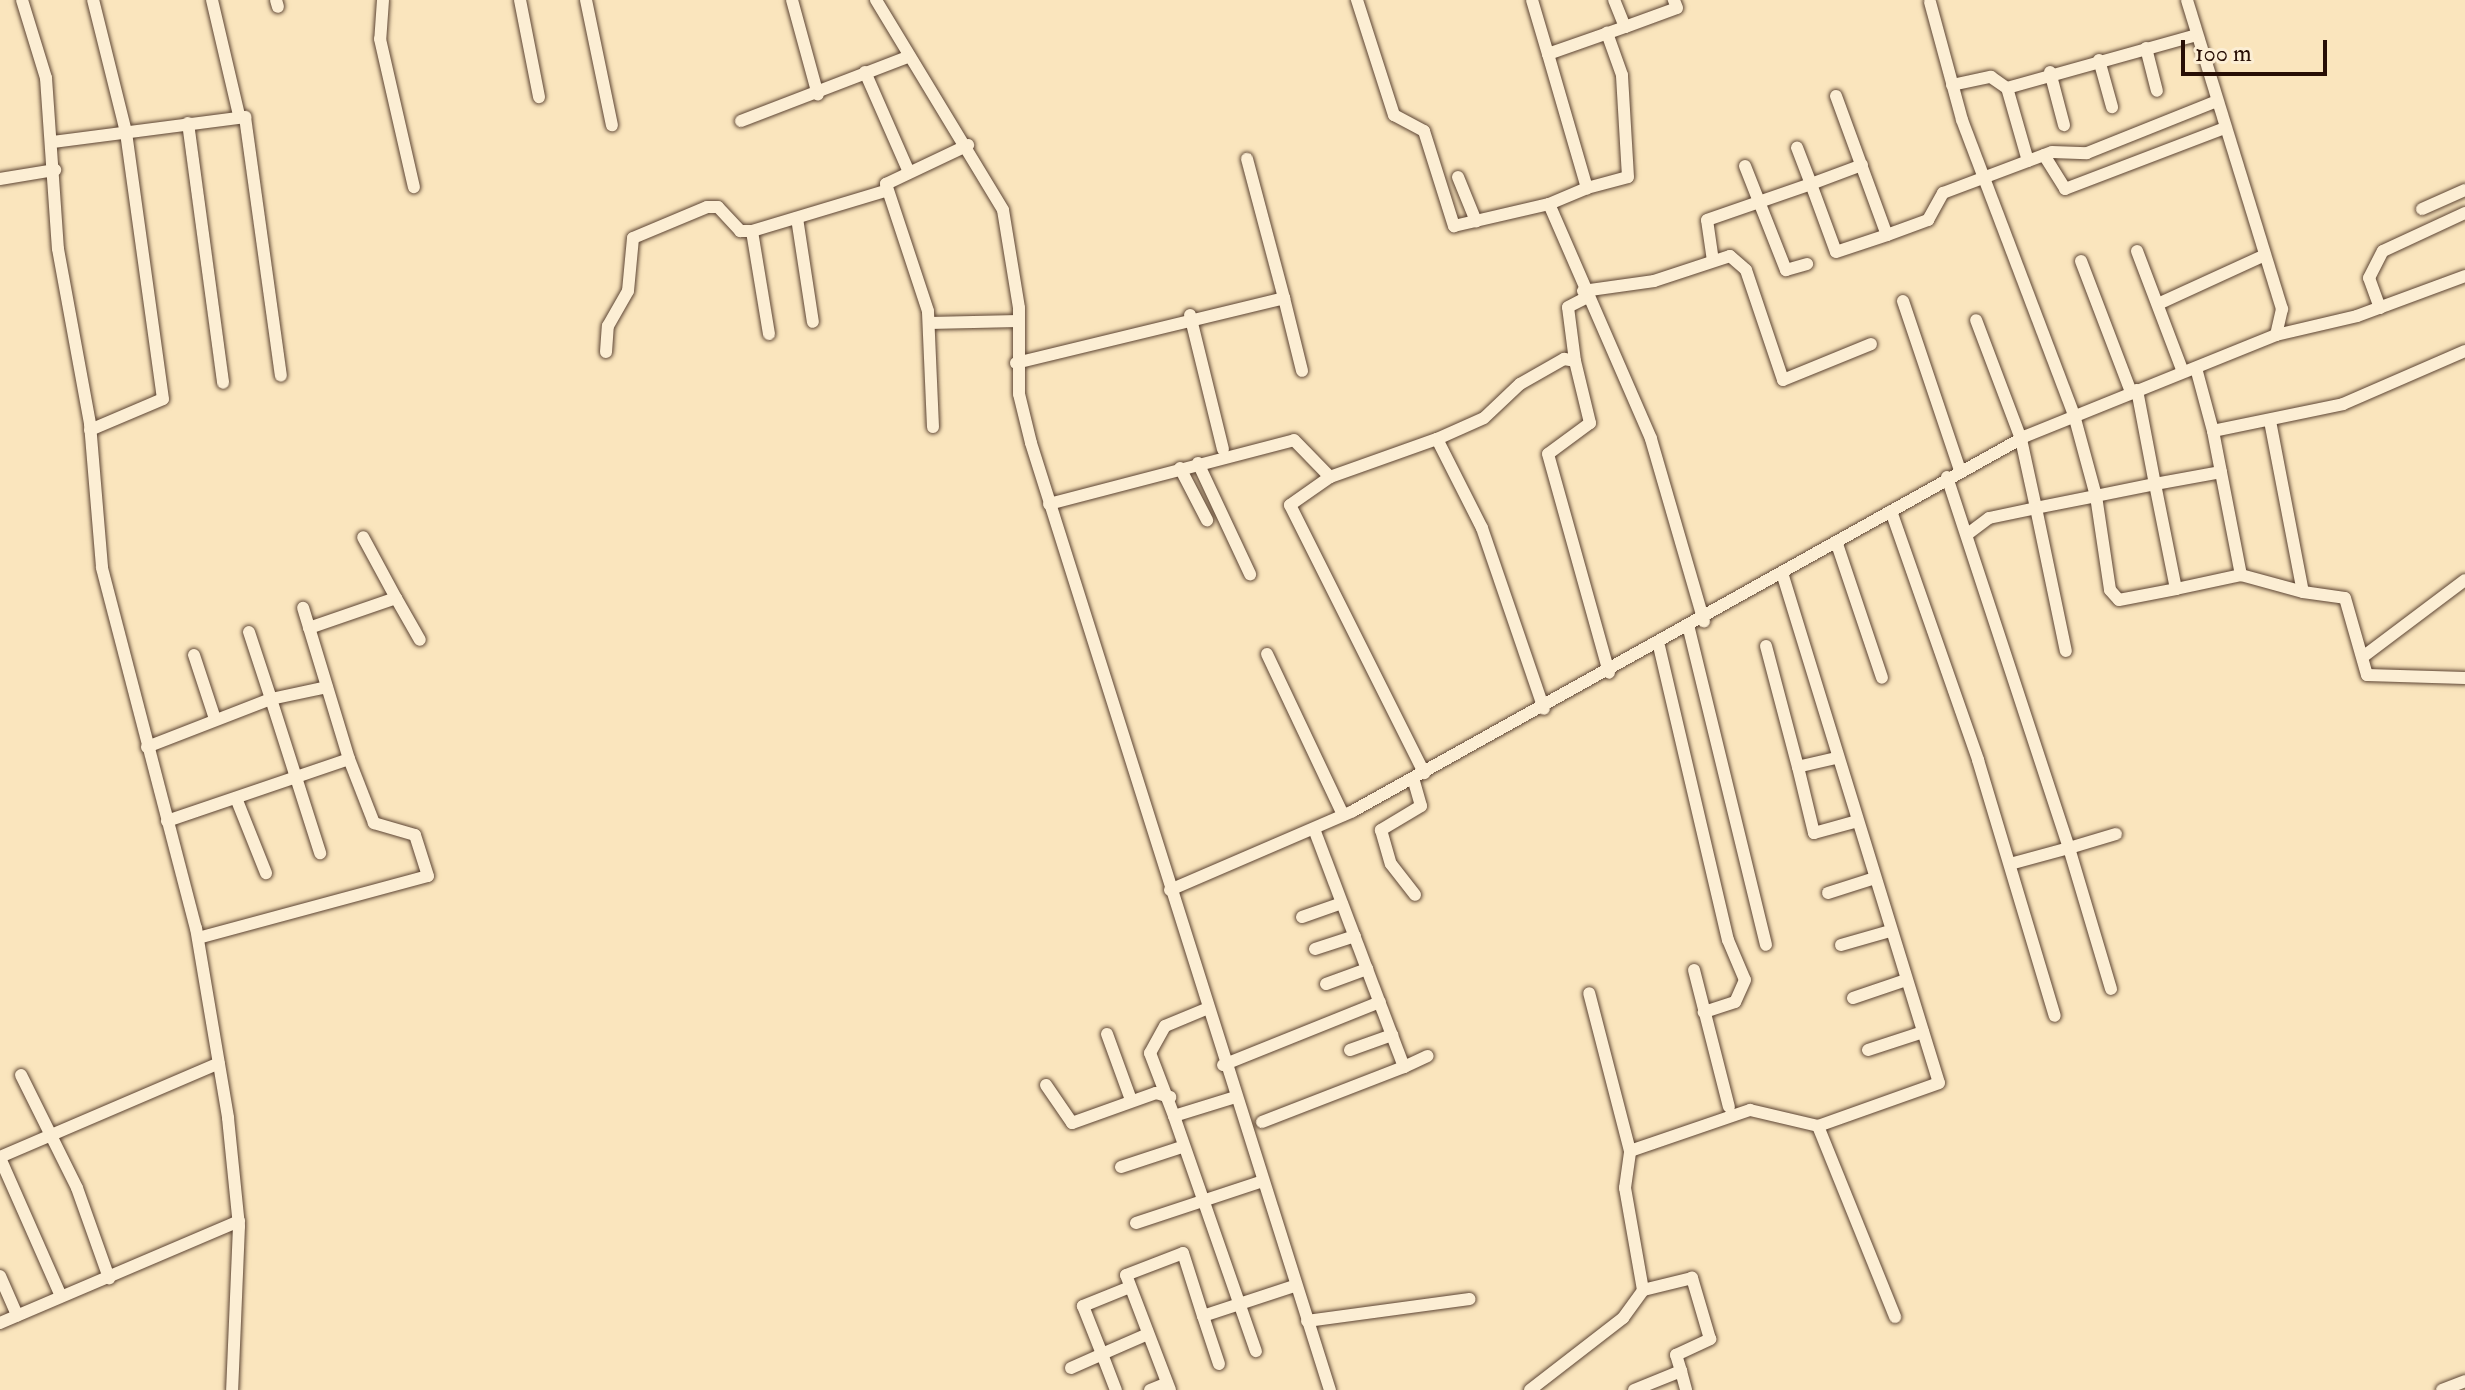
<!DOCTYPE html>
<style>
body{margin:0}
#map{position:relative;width:2465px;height:1390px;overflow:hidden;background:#fae5bd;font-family:"IM FELL Double Pica",serif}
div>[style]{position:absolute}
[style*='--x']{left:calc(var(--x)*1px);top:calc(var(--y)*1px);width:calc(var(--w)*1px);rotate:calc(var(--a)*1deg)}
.roads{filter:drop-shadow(0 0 2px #5c4433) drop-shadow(0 0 2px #5c4433)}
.minor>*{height:12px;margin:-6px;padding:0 6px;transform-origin:6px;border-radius:6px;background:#fceed4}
span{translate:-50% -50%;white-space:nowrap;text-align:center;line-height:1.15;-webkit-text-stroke:7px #fceed4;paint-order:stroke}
.scale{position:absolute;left:2181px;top:40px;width:146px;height:36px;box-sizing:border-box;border:4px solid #270e05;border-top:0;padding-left:10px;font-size:24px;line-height:28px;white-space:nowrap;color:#270e05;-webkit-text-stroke:6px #fceed4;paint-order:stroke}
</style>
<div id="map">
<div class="roads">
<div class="minor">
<div style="--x:22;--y:0;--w:82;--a:72.9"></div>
<div style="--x:46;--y:78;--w:171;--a:86"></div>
<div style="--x:58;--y:249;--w:178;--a:79.6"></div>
<div style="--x:90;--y:424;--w:144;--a:85.2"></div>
<div style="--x:102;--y:568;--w:372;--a:75.4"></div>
<div style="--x:196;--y:928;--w:193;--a:80.4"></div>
<div style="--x:228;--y:1118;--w:109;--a:84.2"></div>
<div style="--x:239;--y:1226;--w:164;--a:92.4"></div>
<div style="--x:212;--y:0;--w:118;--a:76.8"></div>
<div style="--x:276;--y:0;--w:7;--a:74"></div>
<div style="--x:383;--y:0;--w:39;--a:94"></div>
<div style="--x:380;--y:39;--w:152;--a:77.1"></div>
<div style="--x:520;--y:0;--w:99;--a:78.9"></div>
<div style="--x:586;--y:0;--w:128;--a:78.3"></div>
<div style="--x:792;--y:0;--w:98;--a:74.7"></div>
<div style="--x:876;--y:0;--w:245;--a:58.8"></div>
<div style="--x:1003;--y:210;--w:99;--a:80.7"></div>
<div style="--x:1019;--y:308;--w:86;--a:90"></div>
<div style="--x:1019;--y:394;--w:50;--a:76.2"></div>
<div style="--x:1031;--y:443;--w:993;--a:72.48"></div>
<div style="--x:1357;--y:0;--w:121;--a:72.2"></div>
<div style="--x:1394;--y:115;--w:34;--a:28"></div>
<div style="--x:1424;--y:131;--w:100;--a:72.5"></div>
<div style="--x:1454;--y:226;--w:98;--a:-13"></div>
<div style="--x:1549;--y:204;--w:256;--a:66.5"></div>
<div style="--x:1651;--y:439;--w:190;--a:73.8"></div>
<div style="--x:1532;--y:0;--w:56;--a:73.5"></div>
<div style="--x:1548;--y:54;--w:82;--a:-19.3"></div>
<div style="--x:1625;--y:27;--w:29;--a:-112"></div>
<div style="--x:1930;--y:2;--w:122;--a:74.8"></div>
<div style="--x:1962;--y:120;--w:316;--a:69.2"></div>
<div style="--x:2074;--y:415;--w:84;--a:74.8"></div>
<div style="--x:2096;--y:496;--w:61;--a:168.7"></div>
<div style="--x:2036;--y:508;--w:71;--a:-102.3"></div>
<div style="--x:2021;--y:439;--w:127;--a:-110.7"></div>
<div style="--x:1625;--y:27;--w:55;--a:-20.1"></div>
<div style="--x:1677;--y:8;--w:9;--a:-111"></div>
<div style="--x:2146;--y:48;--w:44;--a:75.7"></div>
<div style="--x:1548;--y:54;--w:140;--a:73.8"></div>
<div style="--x:1587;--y:188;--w:42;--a:-15"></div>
<div style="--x:1628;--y:177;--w:102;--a:-93.4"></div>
<div style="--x:1622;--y:75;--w:45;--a:-109.7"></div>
<div style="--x:2099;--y:60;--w:49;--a:74.5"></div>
<div style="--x:865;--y:72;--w:109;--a:66.3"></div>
<div style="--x:2050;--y:72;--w:55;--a:75.2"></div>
<div style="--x:1952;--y:85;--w:40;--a:-12"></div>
<div style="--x:1991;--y:77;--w:19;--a:35"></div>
<div style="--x:1836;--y:96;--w:148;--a:69.9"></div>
<div style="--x:1887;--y:235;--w:44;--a:-20.1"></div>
<div style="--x:1928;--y:220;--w:31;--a:-61"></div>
<div style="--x:1943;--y:193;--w:116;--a:-20.6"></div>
<div style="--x:2052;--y:152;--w:35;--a:2"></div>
<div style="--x:2087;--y:153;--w:140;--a:-21.8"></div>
<div style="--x:741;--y:121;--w:179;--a:-21"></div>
<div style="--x:188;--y:123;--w:262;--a:82.3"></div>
<div style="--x:53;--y:142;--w:194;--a:-7.4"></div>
<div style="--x:245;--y:117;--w:261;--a:82.1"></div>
<div style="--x:2044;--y:155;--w:40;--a:58"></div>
<div style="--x:2065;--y:189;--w:171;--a:-20.9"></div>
<div style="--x:2028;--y:161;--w:76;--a:-106"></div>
<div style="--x:2007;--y:88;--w:197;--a:-15.6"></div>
<div style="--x:1862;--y:165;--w:54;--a:159.6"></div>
<div style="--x:1811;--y:184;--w:72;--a:69.8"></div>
<div style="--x:1836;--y:252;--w:54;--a:-18.4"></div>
<div style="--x:1745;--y:166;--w:112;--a:68.5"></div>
<div style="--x:1786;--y:270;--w:22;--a:-16"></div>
<div style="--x:1458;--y:177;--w:48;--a:67.8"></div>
<div style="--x:0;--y:179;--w:56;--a:-9.3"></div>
<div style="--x:1549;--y:204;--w:41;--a:-22.8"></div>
<div style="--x:2422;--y:209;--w:47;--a:-23.8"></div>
<div style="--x:797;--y:218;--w:105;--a:81.3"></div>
<div style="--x:2137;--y:251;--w:129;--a:69.2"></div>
<div style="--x:1713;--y:261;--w:41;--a:-98.3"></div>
<div style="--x:1707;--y:220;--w:110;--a:-19.1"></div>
<div style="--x:1811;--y:184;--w:39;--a:-111"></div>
<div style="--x:2081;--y:261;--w:140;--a:69.1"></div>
<div style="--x:1583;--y:291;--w:72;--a:-8"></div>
<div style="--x:1654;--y:281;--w:80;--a:-18.2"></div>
<div style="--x:1730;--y:256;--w:21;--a:41"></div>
<div style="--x:1746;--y:270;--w:116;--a:71.4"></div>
<div style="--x:1783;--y:380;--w:95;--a:-22.2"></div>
<div style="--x:1284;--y:298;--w:75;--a:76.1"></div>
<div style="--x:1903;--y:301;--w:178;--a:71.4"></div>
<div style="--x:2158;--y:304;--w:115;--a:-24.6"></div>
<div style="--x:2380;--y:308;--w:32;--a:-110"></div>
<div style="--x:2369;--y:278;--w:30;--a:-63"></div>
<div style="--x:2383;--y:251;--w:90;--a:-24.9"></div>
<div style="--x:1190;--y:315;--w:138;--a:76.2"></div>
<div style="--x:929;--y:323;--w:89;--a:-1.3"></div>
<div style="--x:769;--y:334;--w:104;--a:-99.4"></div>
<div style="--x:752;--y:231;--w:139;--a:-16.7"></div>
<div style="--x:2276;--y:335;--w:83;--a:-13.2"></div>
<div style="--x:2357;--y:316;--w:115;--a:-20.3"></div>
<div style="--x:606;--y:352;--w:26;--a:-86"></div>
<div style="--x:608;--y:326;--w:40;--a:-60.3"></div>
<div style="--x:628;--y:291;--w:53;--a:-84.6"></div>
<div style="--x:633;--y:238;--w:80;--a:-22.7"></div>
<div style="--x:707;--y:207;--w:11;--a:0"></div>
<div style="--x:718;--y:207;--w:33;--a:47"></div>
<div style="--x:740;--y:231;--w:12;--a:0"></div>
<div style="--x:1575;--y:361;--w:64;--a:76.4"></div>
<div style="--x:1590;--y:423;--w:52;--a:143.6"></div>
<div style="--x:1548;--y:454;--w:227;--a:74.4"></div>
<div style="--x:1016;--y:363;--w:276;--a:-13.6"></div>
<div style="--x:1284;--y:298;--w:144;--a:-104.9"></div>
<div style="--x:2196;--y:368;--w:65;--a:74.9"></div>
<div style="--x:2213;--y:431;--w:133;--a:-11.7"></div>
<div style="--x:2343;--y:404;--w:133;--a:-23.5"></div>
<div style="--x:2137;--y:390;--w:96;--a:79.2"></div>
<div style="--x:2155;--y:484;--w:60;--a:168.5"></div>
<div style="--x:2096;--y:496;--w:95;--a:81.5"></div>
<div style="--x:2110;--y:590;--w:13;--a:48"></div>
<div style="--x:2119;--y:600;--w:58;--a:-10.9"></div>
<div style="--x:2270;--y:421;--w:174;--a:79.1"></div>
<div style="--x:2303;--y:592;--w:42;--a:8.1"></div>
<div style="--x:2345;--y:598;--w:80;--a:74.1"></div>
<div style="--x:2367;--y:675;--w:98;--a:1.8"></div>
<div style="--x:933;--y:427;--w:116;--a:-92.5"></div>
<div style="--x:928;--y:311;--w:134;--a:-108.3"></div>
<div style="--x:886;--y:184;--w:91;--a:-25.4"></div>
<div style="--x:90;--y:430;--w:79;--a:-23"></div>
<div style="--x:163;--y:399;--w:270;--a:-97.9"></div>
<div style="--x:126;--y:132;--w:136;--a:-104"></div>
<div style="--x:2213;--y:431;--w:147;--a:79"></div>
<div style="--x:2241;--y:575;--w:64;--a:15.3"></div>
<div style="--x:1437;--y:439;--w:51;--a:-24.1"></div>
<div style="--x:1484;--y:418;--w:50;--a:-43.4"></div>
<div style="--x:1520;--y:384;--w:51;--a:-29.6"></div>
<div style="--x:1564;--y:359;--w:11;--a:10"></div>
<div style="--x:1575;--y:361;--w:54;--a:-97.4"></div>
<div style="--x:1568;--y:307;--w:20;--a:-27"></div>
<div style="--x:1198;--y:463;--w:123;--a:64.9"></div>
<div style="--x:1180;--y:468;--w:59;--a:62.6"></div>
<div style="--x:2221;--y:472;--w:67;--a:169.7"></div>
<div style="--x:2155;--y:484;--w:107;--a:78.7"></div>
<div style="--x:2176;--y:589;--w:66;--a:-12.2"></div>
<div style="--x:1330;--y:477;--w:49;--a:145"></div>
<div style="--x:1290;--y:505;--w:300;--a:63.4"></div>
<div style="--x:1947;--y:477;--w:391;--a:71.8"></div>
<div style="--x:2069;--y:848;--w:49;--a:-16.6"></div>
<div style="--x:1049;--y:504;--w:253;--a:-14.6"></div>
<div style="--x:1294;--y:440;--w:52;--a:45.8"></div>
<div style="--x:1330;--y:477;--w:114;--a:-19.6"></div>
<div style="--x:1437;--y:439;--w:100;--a:63.2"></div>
<div style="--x:1482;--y:528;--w:191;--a:71.1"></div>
<div style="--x:1891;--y:511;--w:264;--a:70.7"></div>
<div style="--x:1978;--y:760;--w:267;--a:73.3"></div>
<div style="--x:1969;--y:533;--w:25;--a:-37"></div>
<div style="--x:1989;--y:518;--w:48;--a:-12"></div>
<div style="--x:2036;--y:508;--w:146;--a:78.2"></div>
<div style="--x:1837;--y:544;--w:141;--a:71.4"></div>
<div style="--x:1783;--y:576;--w:530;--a:72.9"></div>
<div style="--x:1939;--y:1083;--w:128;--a:160.4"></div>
<div style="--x:396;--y:598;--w:48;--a:60.3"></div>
<div style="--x:309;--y:628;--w:92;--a:-19"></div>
<div style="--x:396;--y:598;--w:69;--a:-118.4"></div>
<div style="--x:1689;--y:629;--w:325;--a:76.3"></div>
<div style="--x:249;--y:632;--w:71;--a:71.8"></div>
<div style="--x:271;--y:699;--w:57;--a:-12.1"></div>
<div style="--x:1659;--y:646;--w:302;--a:76.8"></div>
<div style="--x:1728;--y:940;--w:43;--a:67"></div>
<div style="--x:1745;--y:980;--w:24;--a:114"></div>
<div style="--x:1735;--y:1002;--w:33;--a:162"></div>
<div style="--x:1766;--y:646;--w:125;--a:75.2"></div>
<div style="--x:1267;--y:654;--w:178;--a:64.7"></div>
<div style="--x:194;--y:655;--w:67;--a:71.8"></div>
<div style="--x:2364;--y:656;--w:126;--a:-37"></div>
<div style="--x:147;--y:747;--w:133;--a:-21.2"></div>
<div style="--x:271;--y:699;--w:162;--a:72.3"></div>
<div style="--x:1836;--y:758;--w:39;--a:167"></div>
<div style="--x:1798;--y:767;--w:68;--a:76.4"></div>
<div style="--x:1814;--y:833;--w:41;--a:-15.4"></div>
<div style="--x:1413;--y:778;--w:29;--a:74"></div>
<div style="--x:1421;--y:806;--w:47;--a:149"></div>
<div style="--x:1381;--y:830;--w:35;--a:74"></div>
<div style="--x:1391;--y:864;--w:39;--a:52"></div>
<div style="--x:236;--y:798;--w:81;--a:68.2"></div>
<div style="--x:167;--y:821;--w:192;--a:-18.8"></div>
<div style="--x:349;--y:759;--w:158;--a:-106.9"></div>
<div style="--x:2010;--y:864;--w:61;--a:-15.2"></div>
<div style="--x:2069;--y:848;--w:147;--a:73.4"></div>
<div style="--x:1170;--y:890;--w:199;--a:-23.3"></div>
<div style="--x:1353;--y:811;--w:770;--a:-29.13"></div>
<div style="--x:2026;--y:436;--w:270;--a:-22"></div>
<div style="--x:2276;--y:335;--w:27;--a:-77"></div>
<div style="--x:2282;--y:309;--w:323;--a:-107.1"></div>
<div style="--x:1828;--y:893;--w:46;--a:-17.7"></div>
<div style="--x:1302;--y:917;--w:42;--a:-19.3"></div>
<div style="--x:198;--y:938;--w:238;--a:-15.1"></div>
<div style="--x:428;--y:876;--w:43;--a:-107.6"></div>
<div style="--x:415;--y:835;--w:43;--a:-163.7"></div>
<div style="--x:374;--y:823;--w:69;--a:-111.3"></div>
<div style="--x:1841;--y:945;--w:51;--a:-15.9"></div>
<div style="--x:1315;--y:949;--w:42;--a:-18"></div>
<div style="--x:1694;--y:970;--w:141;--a:75.7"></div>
<div style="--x:1326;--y:984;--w:44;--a:-20.1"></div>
<div style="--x:1853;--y:998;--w:56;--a:-18.8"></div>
<div style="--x:1206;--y:1009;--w:44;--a:157.5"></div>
<div style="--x:1165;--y:1026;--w:31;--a:119"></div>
<div style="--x:1150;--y:1053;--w:67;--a:69.1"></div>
<div style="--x:1174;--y:1116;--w:61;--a:-17.2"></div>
<div style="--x:1107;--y:1034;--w:70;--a:70"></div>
<div style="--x:1350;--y:1050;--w:45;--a:-19.7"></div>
<div style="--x:1868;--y:1050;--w:58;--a:-18.1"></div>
<div style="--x:1223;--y:1065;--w:169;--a:-21.9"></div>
<div style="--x:1404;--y:1067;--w:26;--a:-25"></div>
<div style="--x:21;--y:1075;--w:126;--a:63.6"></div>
<div style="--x:77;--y:1188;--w:96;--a:70.4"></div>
<div style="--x:1046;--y:1085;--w:46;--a:55.6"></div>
<div style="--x:1072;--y:1123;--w:89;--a:-19.7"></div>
<div style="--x:1156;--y:1093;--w:15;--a:16"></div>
<div style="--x:1174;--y:1116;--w:249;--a:70.8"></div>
<div style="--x:1262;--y:1122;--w:152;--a:-21.2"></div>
<div style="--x:1404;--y:1067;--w:254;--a:-110.7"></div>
<div style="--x:1630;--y:1151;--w:127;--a:-18.9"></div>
<div style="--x:1750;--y:1110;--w:70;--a:13.2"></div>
<div style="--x:1818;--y:1126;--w:206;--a:68"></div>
<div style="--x:0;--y:1157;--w:238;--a:-23.2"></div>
<div style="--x:0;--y:1158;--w:151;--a:66.2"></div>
<div style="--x:1121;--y:1167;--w:64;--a:-18.2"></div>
<div style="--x:1136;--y:1223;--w:131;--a:-18.3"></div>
<div style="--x:0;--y:1276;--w:43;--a:66.4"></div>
<div style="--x:1130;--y:1287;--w:51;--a:158"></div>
<div style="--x:1083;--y:1306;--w:52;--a:68.4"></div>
<div style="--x:1102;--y:1354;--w:50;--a:-23.5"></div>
<div style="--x:1307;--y:1321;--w:164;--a:-7.7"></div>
<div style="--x:0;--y:1323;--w:260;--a:-23.1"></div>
<div style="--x:1219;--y:1364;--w:51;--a:-108.4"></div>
<div style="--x:1203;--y:1316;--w:96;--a:-18.2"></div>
<div style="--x:1071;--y:1368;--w:34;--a:-24"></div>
<div style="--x:1102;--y:1354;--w:39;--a:69"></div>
<div style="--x:1681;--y:1371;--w:20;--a:75"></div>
<div style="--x:1150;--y:1390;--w:18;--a:-22"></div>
<div style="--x:1170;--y:1390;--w:123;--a:-110.9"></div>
<div style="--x:1126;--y:1275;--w:61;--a:-21.1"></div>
<div style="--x:1183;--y:1253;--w:66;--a:72.4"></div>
<div style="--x:1530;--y:1390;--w:118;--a:-37.7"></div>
<div style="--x:1623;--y:1318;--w:34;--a:-54"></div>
<div style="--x:1643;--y:1290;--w:104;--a:-100"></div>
<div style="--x:1625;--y:1188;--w:37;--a:-82"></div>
<div style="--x:1630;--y:1151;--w:163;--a:-104.5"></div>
<div style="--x:1634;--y:1390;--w:51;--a:-22"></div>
<div style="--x:1681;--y:1371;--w:17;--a:-107"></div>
<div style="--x:1676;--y:1355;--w:38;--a:-25"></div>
<div style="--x:1710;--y:1339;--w:64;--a:-106.4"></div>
<div style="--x:1692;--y:1278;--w:50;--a:166.2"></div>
<div style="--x:2442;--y:1390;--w:25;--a:-21"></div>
</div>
</div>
<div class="scale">100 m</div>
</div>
